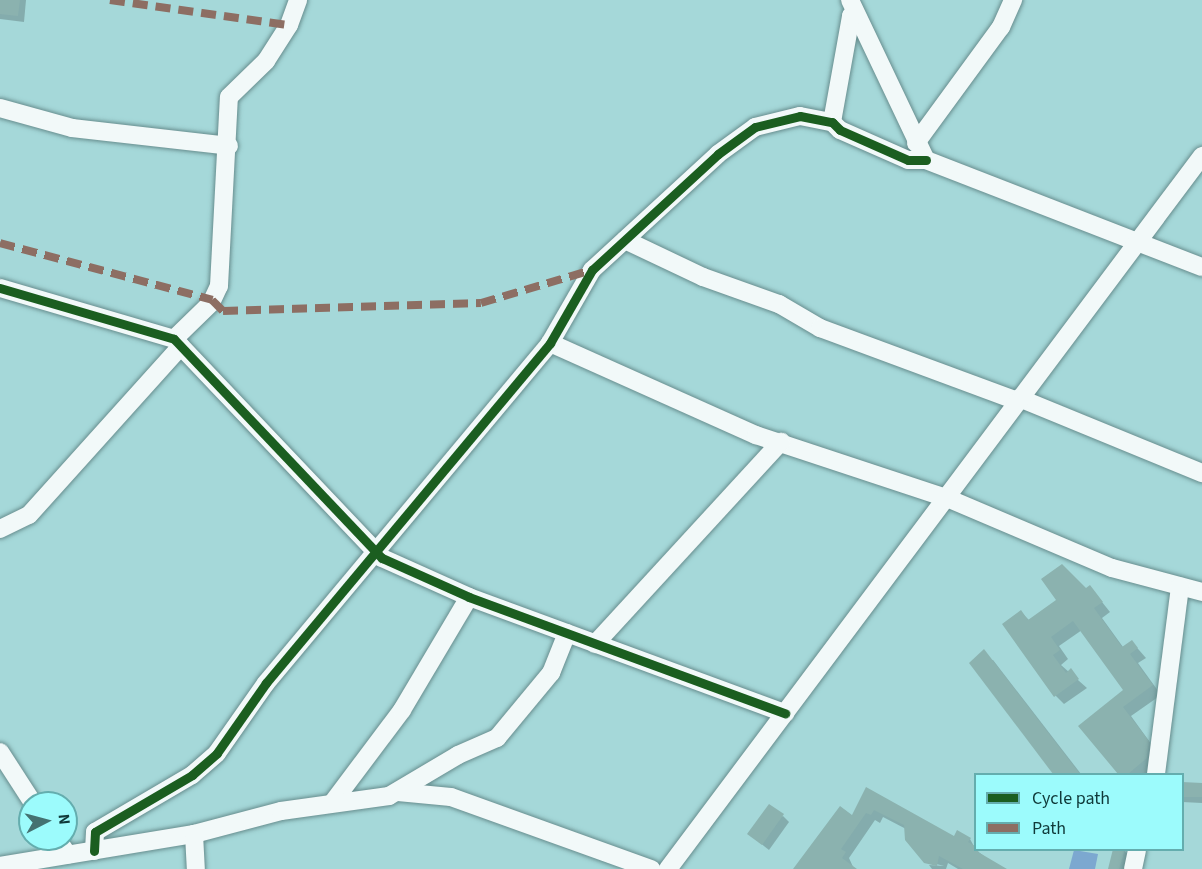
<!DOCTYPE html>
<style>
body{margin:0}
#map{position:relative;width:1202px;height:869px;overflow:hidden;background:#a5d8d9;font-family:"Source Sans 3",sans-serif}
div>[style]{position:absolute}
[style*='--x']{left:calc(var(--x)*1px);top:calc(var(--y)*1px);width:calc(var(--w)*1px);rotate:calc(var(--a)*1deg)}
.water>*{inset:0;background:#7ca8d0}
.shadow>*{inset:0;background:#0003}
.building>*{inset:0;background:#8bb2af}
.roads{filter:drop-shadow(0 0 2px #678d8e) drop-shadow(0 0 2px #678d8e)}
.minor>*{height:18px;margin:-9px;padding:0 9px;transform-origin:9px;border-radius:9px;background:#f2f9f9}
.quiet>*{height:8px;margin-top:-4px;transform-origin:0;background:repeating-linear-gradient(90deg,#8d6e63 0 15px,transparent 0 23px)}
.cycleway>*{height:9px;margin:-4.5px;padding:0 4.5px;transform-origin:4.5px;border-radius:4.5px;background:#1b5e20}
span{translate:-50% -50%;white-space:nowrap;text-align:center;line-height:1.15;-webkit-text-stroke:5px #9cfbfc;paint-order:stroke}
.legend{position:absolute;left:974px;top:773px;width:210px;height:78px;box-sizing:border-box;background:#9cfbfc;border:2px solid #64adae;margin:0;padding:8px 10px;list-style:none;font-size:18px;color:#0f3939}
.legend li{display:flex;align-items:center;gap:12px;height:30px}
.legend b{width:30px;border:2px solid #64adae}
.north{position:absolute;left:18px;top:791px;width:60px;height:60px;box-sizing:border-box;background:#9cfbfc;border:2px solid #64adae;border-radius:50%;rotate:84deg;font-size:16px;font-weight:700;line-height:24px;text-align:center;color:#0f3939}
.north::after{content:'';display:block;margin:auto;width:21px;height:27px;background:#447171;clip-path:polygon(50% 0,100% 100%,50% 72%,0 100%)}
</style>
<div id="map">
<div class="water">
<div style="clip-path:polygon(1074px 850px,1098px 854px,1095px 869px,1069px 869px)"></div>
</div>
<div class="shadow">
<div style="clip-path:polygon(0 0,26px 0,24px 22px,0 19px)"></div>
<div style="clip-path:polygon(1090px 587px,1110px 612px,1102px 618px,1123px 647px,1132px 642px,1146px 658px,1138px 663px,1161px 695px,1131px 716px,1157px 752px,1155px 767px,1147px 774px,1120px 774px,1080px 726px,1125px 691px,1082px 630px,1059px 646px,1068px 659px,1061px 665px,1087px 688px,1064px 704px,1056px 696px,1021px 612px,1030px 621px)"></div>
<div style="clip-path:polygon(993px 660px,1081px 774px,1055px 774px,971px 663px)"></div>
<div style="clip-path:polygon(1182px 784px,1202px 784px,1202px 803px,1182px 802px)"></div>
<div style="clip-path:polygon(867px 789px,954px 838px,970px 839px,976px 850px,1001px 869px,958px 869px,948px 863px,946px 869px,932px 869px,929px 865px,944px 866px,925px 861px,906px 829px,883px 817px,880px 823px,875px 820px,849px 858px,854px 869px,795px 869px,853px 817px)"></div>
<div style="clip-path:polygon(783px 816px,789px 822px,769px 850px,749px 834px)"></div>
<div style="clip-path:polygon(1124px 850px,1128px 855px,1124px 869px,1110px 869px)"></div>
</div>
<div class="building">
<div style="clip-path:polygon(0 0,20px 0,18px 16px,0 14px)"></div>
<div style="clip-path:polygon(1062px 564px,1086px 588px,1090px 585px,1103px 602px,1094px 608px,1122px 647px,1132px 640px,1138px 648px,1130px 654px,1153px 685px,1123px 707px,1149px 741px,1147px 758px,1128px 774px,1118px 774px,1078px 726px,1123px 690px,1073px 621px,1051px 637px,1060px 650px,1053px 655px,1066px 673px,1071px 668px,1079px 679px,1054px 697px,1002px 624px,1021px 610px,1028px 620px,1056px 600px,1041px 579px)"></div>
<div style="clip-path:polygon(984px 649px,1080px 774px,1053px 774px,969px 663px)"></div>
<div style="clip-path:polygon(1182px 782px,1202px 783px,1202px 797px,1182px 797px)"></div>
<div style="clip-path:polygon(866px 787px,954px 836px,957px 830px,971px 838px,968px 842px,980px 849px,978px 852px,1007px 869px,963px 869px,939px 856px,937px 866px,924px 863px,905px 840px,904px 825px,874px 810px,871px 815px,866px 813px,841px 849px,846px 852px,842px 858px,857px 869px,793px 869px,840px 806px,852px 815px)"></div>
<div style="clip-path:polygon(769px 804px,784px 814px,762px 845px,747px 834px)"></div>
<div style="clip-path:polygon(1113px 849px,1125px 849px,1119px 869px,1108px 869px)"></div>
</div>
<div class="roads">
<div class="minor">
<div style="--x:850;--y:0;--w:177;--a:64.6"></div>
<div style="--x:926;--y:160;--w:296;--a:21.2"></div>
<div style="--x:0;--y:108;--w:75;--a:15.5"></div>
<div style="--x:72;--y:128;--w:158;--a:6.5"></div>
<div style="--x:832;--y:122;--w:108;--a:-79.8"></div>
<div style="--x:851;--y:16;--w:4;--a:-27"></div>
<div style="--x:916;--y:143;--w:144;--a:-53.8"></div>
<div style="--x:1001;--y:27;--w:30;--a:-66"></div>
<div style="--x:625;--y:240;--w:86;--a:25.4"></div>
<div style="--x:703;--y:277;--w:81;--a:19.6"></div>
<div style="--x:779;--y:304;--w:48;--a:30.3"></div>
<div style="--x:820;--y:328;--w:210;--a:20.3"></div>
<div style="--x:0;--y:288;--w:181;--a:16.3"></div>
<div style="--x:174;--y:339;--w:302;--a:46.5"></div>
<div style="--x:382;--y:558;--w:95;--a:24.1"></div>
<div style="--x:469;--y:597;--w:337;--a:20.2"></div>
<div style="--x:174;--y:339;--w:52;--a:-44.2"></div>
<div style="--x:211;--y:303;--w:19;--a:-65"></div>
<div style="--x:219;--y:286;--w:189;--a:-87"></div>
<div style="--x:229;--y:97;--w:52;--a:-44.2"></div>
<div style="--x:266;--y:61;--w:43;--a:-57.4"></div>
<div style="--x:289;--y:25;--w:27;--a:-70"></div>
<div style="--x:550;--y:343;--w:226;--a:24.1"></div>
<div style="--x:756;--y:435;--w:201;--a:18.3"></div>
<div style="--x:947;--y:498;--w:179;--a:23"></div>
<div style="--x:1112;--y:568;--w:93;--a:14.9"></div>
<div style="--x:1019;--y:398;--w:198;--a:22.3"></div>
<div style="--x:0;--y:529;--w:32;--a:-26"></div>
<div style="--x:29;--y:515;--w:227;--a:-48"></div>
<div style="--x:595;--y:644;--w:275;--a:-47.4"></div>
<div style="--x:0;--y:752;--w:61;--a:57.1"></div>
<div style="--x:1156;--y:774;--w:189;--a:-82.7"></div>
<div style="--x:398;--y:792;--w:53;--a:5.4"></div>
<div style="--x:451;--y:797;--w:213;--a:19.8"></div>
<div style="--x:333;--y:802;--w:115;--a:-53.1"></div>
<div style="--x:402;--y:710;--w:131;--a:-59.3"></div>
<div style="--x:194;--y:834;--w:35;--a:87"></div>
<div style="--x:57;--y:839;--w:19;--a:55"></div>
<div style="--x:94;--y:851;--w:19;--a:-87"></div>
<div style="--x:95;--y:832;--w:113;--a:-30.4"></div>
<div style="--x:192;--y:775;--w:33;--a:-41"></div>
<div style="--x:217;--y:753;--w:85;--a:-55"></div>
<div style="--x:266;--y:683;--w:443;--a:-50.1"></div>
<div style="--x:550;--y:343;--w:84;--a:-60.1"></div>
<div style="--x:592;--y:270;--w:171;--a:-42.6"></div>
<div style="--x:718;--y:154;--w:46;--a:-36.1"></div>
<div style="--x:755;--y:127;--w:46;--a:-13.7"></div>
<div style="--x:800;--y:116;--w:33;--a:11"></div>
<div style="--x:832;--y:122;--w:11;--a:45"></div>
<div style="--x:840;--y:130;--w:74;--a:23.8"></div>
<div style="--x:908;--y:160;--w:18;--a:0"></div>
<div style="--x:0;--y:866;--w:197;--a:-9.4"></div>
<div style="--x:194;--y:834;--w:90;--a:-14.8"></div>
<div style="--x:281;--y:811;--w:109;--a:-7.9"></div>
<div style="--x:389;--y:796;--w:80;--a:-30.7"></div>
<div style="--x:458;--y:755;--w:43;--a:-23.6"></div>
<div style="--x:497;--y:738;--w:85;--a:-50.3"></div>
<div style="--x:551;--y:673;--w:43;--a:-68.2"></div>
<div style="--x:668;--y:869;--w:891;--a:-53.17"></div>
<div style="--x:1133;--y:869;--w:19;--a:-78"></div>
</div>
</div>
<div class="quiet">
<div style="--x:110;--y:0;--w:181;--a:8"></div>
<div style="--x:0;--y:243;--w:220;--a:15"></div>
<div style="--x:212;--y:300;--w:16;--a:45"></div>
<div style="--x:223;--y:311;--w:258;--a:-1.8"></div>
<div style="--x:481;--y:303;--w:116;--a:-16.6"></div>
</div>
<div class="cycleway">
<div style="--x:0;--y:288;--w:181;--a:16.3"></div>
<div style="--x:174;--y:339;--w:302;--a:46.5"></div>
<div style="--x:382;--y:558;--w:95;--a:24.1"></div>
<div style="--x:469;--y:597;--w:337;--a:20.2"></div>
<div style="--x:94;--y:851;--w:19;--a:-87"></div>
<div style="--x:95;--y:832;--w:113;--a:-30.4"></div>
<div style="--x:192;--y:775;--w:33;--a:-41"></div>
<div style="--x:217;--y:753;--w:85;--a:-55"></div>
<div style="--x:266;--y:683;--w:443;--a:-50.1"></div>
<div style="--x:550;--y:343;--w:84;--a:-60.1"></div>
<div style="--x:592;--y:270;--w:171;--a:-42.6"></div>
<div style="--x:718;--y:154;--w:46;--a:-36.1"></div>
<div style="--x:755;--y:127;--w:46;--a:-13.7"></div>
<div style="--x:800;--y:116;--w:33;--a:11"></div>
<div style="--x:832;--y:122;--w:11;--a:45"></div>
<div style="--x:840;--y:130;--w:74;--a:23.8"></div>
<div style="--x:908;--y:160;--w:18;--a:0"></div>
</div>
<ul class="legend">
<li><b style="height:8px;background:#1b5e20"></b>Cycle path</li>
<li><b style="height:8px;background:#8d6e63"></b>Path</li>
</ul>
<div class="north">N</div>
</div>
